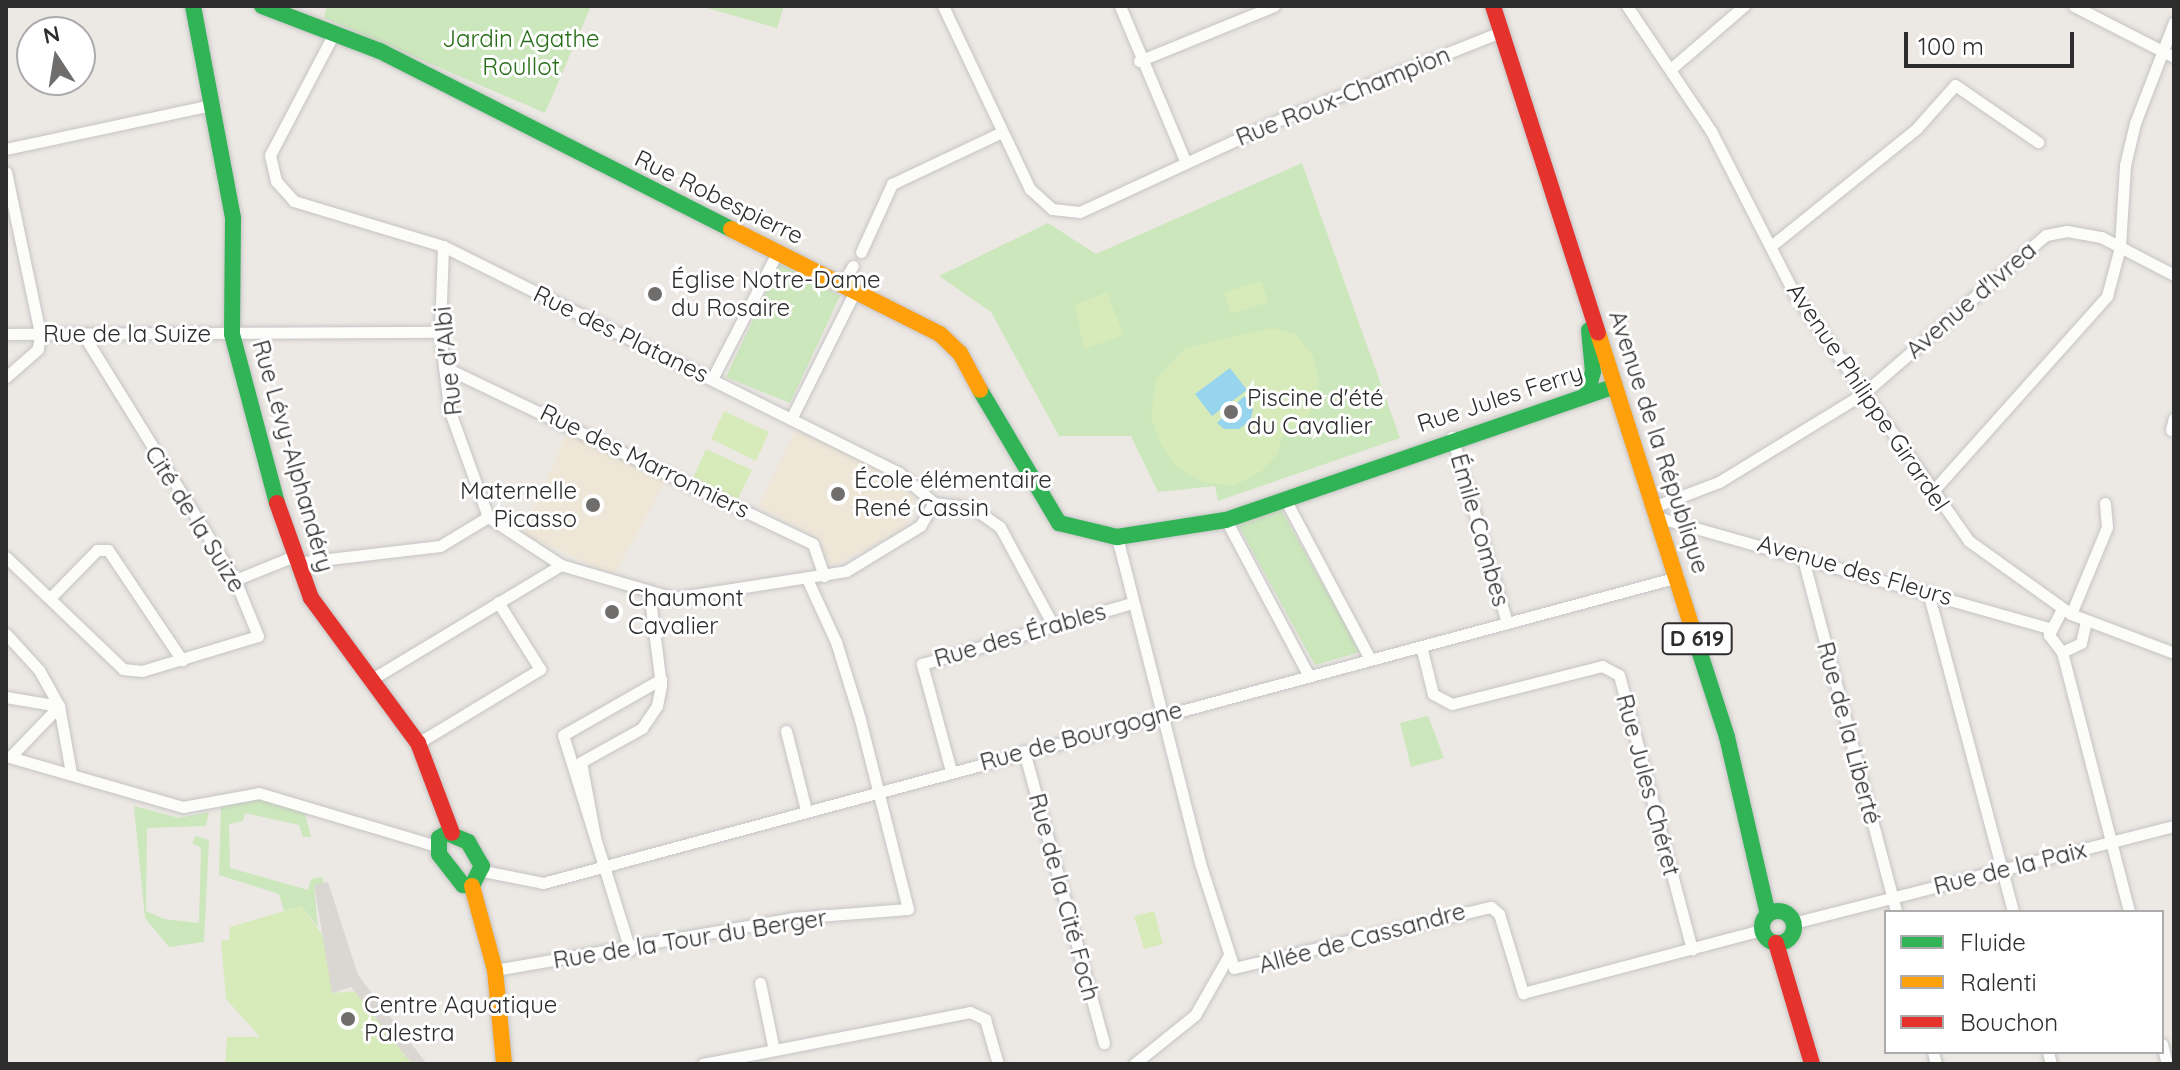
<!DOCTYPE html>
<meta charset="utf-8">
<style>
body{margin:0}
#map{position:relative;width:2180px;height:1070px;overflow:hidden;background:#ece8e4;font-family:Quicksand,sans-serif}
div>[style]{position:absolute}
[style*='--x']{left:calc(var(--x)*1px);top:calc(var(--y)*1px);width:calc(var(--w)*1px);rotate:calc(var(--a)*1deg)}
.education>*{inset:0;background:#eee7d8}
.green>*{inset:0;background:#cce7bc}
.pitch>*{inset:0;background:#d7ebba}
.plaza>*{inset:0;background:#dad6d2}
.water>*{inset:0;background:#97d4ee}
.roads{filter:drop-shadow(0 0 2px #c5c4c4) drop-shadow(0 0 2px #c5c4c4)}
.street>*{height:11px;margin:-5.5px;padding:0 5.5px;transform-origin:5.5px;border-radius:5.5px;background:#fcfcfb}
.fast>*{height:16px;margin:-8px;padding:0 8px;transform-origin:8px;border-radius:8px;background:#30b455}
.fast>.ring{margin:-8px;padding:0;box-sizing:content-box;background:none;border:16px solid #30b455;border-radius:50%}
.slow>*{height:16px;margin:-8px;padding:0 8px;transform-origin:8px;border-radius:8px;background:#ff9f0a}
.jam>*{height:16px;margin:-8px;padding:0 8px;transform-origin:8px;border-radius:8px;background:#e5322d}
.dots>*{width:22px;height:22px;translate:-50% -50%;box-sizing:border-box;border:4px solid #fff;border-radius:50%}
span{translate:-50% -50%;white-space:nowrap;text-align:center;line-height:1.15;-webkit-text-stroke:6px #fff;paint-order:stroke}
.shield-label span{padding:2px 6px;background:#fff;border:2px solid;border-radius:6px;-webkit-text-stroke-width:0}
.shield-label{font-size:22px;color:#2d2d2d;font-weight:700}
.park-label{font-size:24px;color:#286e19}
.street-label{font-size:24px;color:#2d2d2d}
.poi-label{font-size:24px;color:#2d2d2d}
.left{translate:0 -50%;text-align:left}
.right{translate:-100% -50%;text-align:right}
.frame{position:absolute;inset:0;border:8px solid #2d2d2d;pointer-events:none}
.legend{position:absolute;left:1884px;top:910px;width:280px;height:144px;box-sizing:border-box;background:#fff;border:2px solid #ababab;margin:0;padding:10px 14px;list-style:none;font-size:24px;color:#2d2d2d}
.legend li{display:flex;align-items:center;gap:16px;height:40px}
.legend b{width:40px;border:2px solid #ababab}
.north{position:absolute;left:16px;top:16px;width:80px;height:80px;box-sizing:border-box;background:#fff;border:2px solid #ababab;border-radius:50%;rotate:348deg;font-size:22px;font-weight:700;line-height:32px;text-align:center;color:#2d2d2d}
.north::after{content:'';display:block;margin:auto;width:28px;height:36px;background:#706e6d;clip-path:polygon(50% 0,100% 100%,50% 72%,0 100%)}
.scale{position:absolute;left:1904px;top:32px;width:170px;height:36px;box-sizing:border-box;border:4px solid #2d2d2d;border-top:0;padding-left:10px;font-size:24px;line-height:28px;white-space:nowrap;color:#2d2d2d;-webkit-text-stroke:6px #fff;paint-order:stroke}
</style>
<div id="map">
<div class="education">
<div style="clip-path:polygon(796px 430px,900px 480px,914px 500px,906px 528px,835px 565px,828px 562px,817px 538px,758px 507px)"></div>
<div style="clip-path:polygon(567px 433px,668px 476px,615px 575px,522px 534px)"></div>
</div>
<div class="green">
<div style="clip-path:polygon(327px 6px,591px 6px,545px 113px,324px 18px)"></div>
<div style="clip-path:polygon(700px 6px,784px 6px,777px 28px)"></div>
<div style="clip-path:polygon(1302px 163px,1400px 438px,1218px 501px,1215px 486px,1158px 492px,1131px 436px,1059px 436px,991px 312px,939px 276px,1048px 223px,1096px 254px)"></div>
<div style="clip-path:polygon(780px 263px,840px 296px,790px 403px,726px 377px)"></div>
<div style="clip-path:polygon(1280px 508px,1361px 652px,1315px 665px,1237px 523px)"></div>
<div style="clip-path:polygon(1428px 716px,1444px 758px,1411px 767px,1400px 723px)"></div>
<div style="clip-path:polygon(265px 798px,304px 810px,311px 837px,303px 837px,299px 825px,245px 813px,243px 821px,229px 824px,230px 868px,308px 890px,311px 879px,322px 877px,324px 883px,314px 886px,318px 927px,301px 906px,284px 911px,279px 894px,219px 875px,221px 804px)"></div>
<div style="clip-path:polygon(134px 806px,179px 818px,209px 812px,206px 826px,147px 828px,146px 911px,164px 919px,199px 923px,201px 848px,192px 843px,196px 836px,209px 840px,204px 942px,169px 947px,145px 918px)"></div>
</div>
<div class="pitch">
<div style="clip-path:polygon(1261px 281px,1268px 302px,1231px 314px,1224px 293px)"></div>
<div style="clip-path:polygon(1107px 292px,1123px 335px,1084px 349px,1075px 305px)"></div>
<div style="clip-path:polygon(1272px 328px,1295px 334px,1314px 358px,1319px 382px,1308px 418px,1315px 424px,1312px 431px,1301px 424px,1284px 430px,1278px 453px,1262px 471px,1233px 486px,1203px 482px,1177px 467px,1161px 444px,1151px 417px,1156px 379px,1185px 348px)"></div>
<div style="clip-path:polygon(724px 411px,769px 432px,756px 461px,711px 439px)"></div>
<div style="clip-path:polygon(706px 449px,752px 470px,738px 499px,693px 478px)"></div>
<div style="clip-path:polygon(301px 906px,324px 937px,332px 993px,356px 991px,412px 1064px,225px 1064px,227px 1037px,260px 1037px,226px 999px,221px 941px,229px 940px,230px 927px)"></div>
<div style="clip-path:polygon(1154px 911px,1163px 944px,1144px 949px,1134px 916px)"></div>
</div>
<div class="plaza">
<div style="clip-path:polygon(328px 882px,358px 975px,427px 1064px,412px 1064px,351px 987px,332px 993px,314px 885px)"></div>
</div>
<div class="water">
<div style="clip-path:polygon(1230px 368px,1247px 390px,1212px 416px,1195px 394px)"></div>
<div style="clip-path:polygon(1244px 396px,1253px 407px,1251px 420px,1239px 429px,1224px 429px,1217px 423px)"></div>
</div>
<div class="roads">
<div class="street">
<div style="--x:943;--y:6;--w:203;--a:64.6"></div>
<div style="--x:1030;--y:189;--w:30;--a:42"></div>
<div style="--x:1052;--y:209;--w:28;--a:6"></div>
<div style="--x:1080;--y:212;--w:227;--a:-24.8"></div>
<div style="--x:1286;--y:117;--w:231;--a:-21.6"></div>
<div style="--x:1120;--y:6;--w:170;--a:67.2"></div>
<div style="--x:1627;--y:6;--w:151;--a:56.1"></div>
<div style="--x:1711;--y:131;--w:182;--a:62.9"></div>
<div style="--x:1794;--y:293;--w:304;--a:54.8"></div>
<div style="--x:1969;--y:541;--w:125;--a:35.6"></div>
<div style="--x:2071;--y:614;--w:110;--a:20.7"></div>
<div style="--x:2074;--y:6;--w:112;--a:27"></div>
<div style="--x:332;--y:37;--w:133;--a:117.7"></div>
<div style="--x:270;--y:155;--w:27;--a:77"></div>
<div style="--x:276;--y:181;--w:27;--a:48"></div>
<div style="--x:294;--y:201;--w:156;--a:16.8"></div>
<div style="--x:443;--y:246;--w:509;--a:26.46"></div>
<div style="--x:899;--y:473;--w:46;--a:40.6"></div>
<div style="--x:934;--y:503;--w:39;--a:7"></div>
<div style="--x:973;--y:508;--w:33;--a:35"></div>
<div style="--x:1000;--y:527;--w:111;--a:61.6"></div>
<div style="--x:1139;--y:61;--w:146;--a:-22.2"></div>
<div style="--x:1673;--y:67;--w:94;--a:-40.7"></div>
<div style="--x:6;--y:149;--w:211;--a:-12.1"></div>
<div style="--x:6;--y:172;--w:166;--a:78.1"></div>
<div style="--x:40;--y:334;--w:15;--a:98"></div>
<div style="--x:38;--y:349;--w:43;--a:138.8"></div>
<div style="--x:443;--y:246;--w:86;--a:92"></div>
<div style="--x:440;--y:332;--w:78;--a:83.3"></div>
<div style="--x:449;--y:409;--w:115;--a:70.1"></div>
<div style="--x:1771;--y:246;--w:188;--a:-38.9"></div>
<div style="--x:1917;--y:128;--w:57;--a:-48.5"></div>
<div style="--x:1955;--y:85;--w:101;--a:34.5"></div>
<div style="--x:861;--y:252;--w:75;--a:-65.5"></div>
<div style="--x:892;--y:184;--w:119;--a:-25.3"></div>
<div style="--x:842;--y:284;--w:21;--a:-59"></div>
<div style="--x:6;--y:334;--w:434;--a:-0.3"></div>
<div style="--x:444;--y:367;--w:409;--a:25.6"></div>
<div style="--x:813;--y:544;--w:34;--a:71"></div>
<div style="--x:712;--y:379;--w:144;--a:-62.7"></div>
<div style="--x:791;--y:419;--w:143;--a:-63.4"></div>
<div style="--x:2171;--y:430;--w:12;--a:-76"></div>
<div style="--x:1452;--y:437;--w:194;--a:73.5"></div>
<div style="--x:1932;--y:492;--w:263;--a:-48.2"></div>
<div style="--x:2107;--y:296;--w:51;--a:-75.1"></div>
<div style="--x:2120;--y:247;--w:82;--a:-86.5"></div>
<div style="--x:2125;--y:165;--w:43;--a:-76.6"></div>
<div style="--x:2135;--y:123;--w:108;--a:-68.9"></div>
<div style="--x:1285;--y:499;--w:181;--a:62"></div>
<div style="--x:1656;--y:506;--w:67;--a:-20.9"></div>
<div style="--x:1719;--y:482;--w:170;--a:-31.5"></div>
<div style="--x:1864;--y:393;--w:241;--a:-41"></div>
<div style="--x:2046;--y:235;--w:21;--a:-11"></div>
<div style="--x:2067;--y:231;--w:35;--a:10"></div>
<div style="--x:2101;--y:237;--w:82;--a:27.5"></div>
<div style="--x:488;--y:517;--w:87;--a:33.3"></div>
<div style="--x:561;--y:565;--w:118;--a:16.3"></div>
<div style="--x:674;--y:598;--w:174;--a:-8.9"></div>
<div style="--x:846;--y:571;--w:87;--a:-31.3"></div>
<div style="--x:920;--y:526;--w:27;--a:-59"></div>
<div style="--x:1660;--y:518;--w:404;--a:15.8"></div>
<div style="--x:1226;--y:520;--w:177;--a:62"></div>
<div style="--x:1117;--y:537;--w:336;--a:75.7"></div>
<div style="--x:1200;--y:863;--w:110;--a:72.1"></div>
<div style="--x:1234;--y:968;--w:264;--a:-13.4"></div>
<div style="--x:1491;--y:907;--w:11;--a:41"></div>
<div style="--x:1499;--y:914;--w:83;--a:73.1"></div>
<div style="--x:1523;--y:993;--w:247;--a:-14.8"></div>
<div style="--x:1802;--y:555;--w:369;--a:75.2"></div>
<div style="--x:6;--y:557;--w:162;--a:43.7"></div>
<div style="--x:123;--y:669;--w:19;--a:6"></div>
<div style="--x:142;--y:671;--w:121;--a:-16.8"></div>
<div style="--x:258;--y:636;--w:61;--a:-112.3"></div>
<div style="--x:235;--y:580;--w:289;--a:-121.7"></div>
<div style="--x:295;--y:563;--w:146;--a:-6.7"></div>
<div style="--x:440;--y:546;--w:56;--a:-31.1"></div>
<div style="--x:235;--y:580;--w:61;--a:-22"></div>
<div style="--x:1928;--y:592;--w:331;--a:75.1"></div>
<div style="--x:51;--y:597;--w:66;--a:-45.6"></div>
<div style="--x:97;--y:550;--w:11;--a:0"></div>
<div style="--x:108;--y:550;--w:133;--a:56.1"></div>
<div style="--x:2062;--y:609;--w:29;--a:117"></div>
<div style="--x:2049;--y:635;--w:21;--a:53"></div>
<div style="--x:2062;--y:652;--w:21;--a:-25"></div>
<div style="--x:2081;--y:643;--w:22;--a:-77"></div>
<div style="--x:2071;--y:614;--w:94;--a:-67.5"></div>
<div style="--x:2107;--y:527;--w:24;--a:-95"></div>
<div style="--x:6;--y:634;--w:49;--a:47.5"></div>
<div style="--x:39;--y:670;--w:41;--a:60.9"></div>
<div style="--x:59;--y:706;--w:68;--a:79.8"></div>
<div style="--x:1421;--y:646;--w:49;--a:76"></div>
<div style="--x:1433;--y:694;--w:21;--a:28"></div>
<div style="--x:1452;--y:704;--w:155;--a:-14.2"></div>
<div style="--x:1602;--y:666;--w:19;--a:28"></div>
<div style="--x:1619;--y:675;--w:284;--a:75.1"></div>
<div style="--x:2062;--y:652;--w:268;--a:75.5"></div>
<div style="--x:372;--y:679;--w:221;--a:-31.1"></div>
<div style="--x:6;--y:697;--w:54;--a:9.6"></div>
<div style="--x:786;--y:731;--w:81;--a:75.8"></div>
<div style="--x:418;--y:743;--w:143;--a:-31.2"></div>
<div style="--x:540;--y:669;--w:79;--a:-122.1"></div>
<div style="--x:1024;--y:751;--w:303;--a:74.7"></div>
<div style="--x:6;--y:756;--w:184;--a:16.1"></div>
<div style="--x:183;--y:807;--w:77;--a:-10.4"></div>
<div style="--x:259;--y:793;--w:186;--a:16.6"></div>
<div style="--x:10;--y:757;--w:71;--a:-46.1"></div>
<div style="--x:951;--y:771;--w:111;--a:-105.2"></div>
<div style="--x:922;--y:664;--w:219;--a:-16.2"></div>
<div style="--x:595;--y:837;--w:76;--a:-100.6"></div>
<div style="--x:581;--y:762;--w:70;--a:-29.1"></div>
<div style="--x:642;--y:728;--w:27;--a:-56"></div>
<div style="--x:657;--y:706;--w:21;--a:-79"></div>
<div style="--x:661;--y:685;--w:95;--a:-97.3"></div>
<div style="--x:483;--y:871;--w:61;--a:11.3"></div>
<div style="--x:543;--y:883;--w:1176;--a:-15.09"></div>
<div style="--x:1793;--y:923;--w:393;--a:-14.3"></div>
<div style="--x:630;--y:950;--w:225;--a:-107.3"></div>
<div style="--x:563;--y:735;--w:113;--a:-29.7"></div>
<div style="--x:495;--y:970;--w:302;--a:-9.9"></div>
<div style="--x:792;--y:918;--w:116;--a:-4.4"></div>
<div style="--x:908;--y:909;--w:196;--a:-104.2"></div>
<div style="--x:860;--y:719;--w:81;--a:-107.3"></div>
<div style="--x:836;--y:642;--w:69;--a:-114.7"></div>
<div style="--x:760;--y:983;--w:68;--a:78.2"></div>
<div style="--x:2162;--y:1044;--w:21;--a:76"></div>
<div style="--x:1933;--y:1052;--w:12;--a:76"></div>
<div style="--x:2048;--y:1052;--w:12;--a:76"></div>
<div style="--x:703;--y:1064;--w:272;--a:-11"></div>
<div style="--x:970;--y:1012;--w:17;--a:25"></div>
<div style="--x:985;--y:1019;--w:47;--a:73.9"></div>
<div style="--x:1134;--y:1064;--w:78;--a:-38.8"></div>
<div style="--x:1195;--y:1015;--w:67;--a:-60.4"></div>
</div>
<div class="fast">
<div style="--x:193;--y:6;--w:216;--a:79.3"></div>
<div style="--x:233;--y:218;--w:116;--a:90.5"></div>
<div style="--x:232;--y:334;--w:175;--a:75.1"></div>
<div style="--x:262;--y:6;--w:126;--a:20.9"></div>
<div style="--x:380;--y:51;--w:394;--a:26.9"></div>
<div style="--x:980;--y:390;--w:155;--a:59.3"></div>
<div style="--x:1059;--y:523;--w:60;--a:13.6"></div>
<div style="--x:1117;--y:537;--w:110;--a:-8.9"></div>
<div style="--x:1226;--y:520;--w:411;--a:-19"></div>
<div style="--x:1587;--y:394;--w:23;--a:-75"></div>
<div style="--x:1593;--y:372;--w:42;--a:-95.4"></div>
<div style="--x:1697;--y:644;--w:98;--a:72.1"></div>
<div style="--x:1727;--y:737;--w:182;--a:77"></div>
<div style="--x:447;--y:833;--w:23;--a:23"></div>
<div style="--x:468;--y:842;--w:28;--a:60"></div>
<div style="--x:482;--y:866;--w:22;--a:117"></div>
<div style="--x:472;--y:886;--w:9;--a:-174"></div>
<div style="--x:463;--y:885;--w:39;--a:-128"></div>
<div style="--x:439;--y:854;--w:16;--a:-90"></div>
<div style="--x:439;--y:838;--w:9;--a:-32"></div>
<div class="ring" style="left:1762px;top:911px;width:16px;height:16px"></div>
</div>
<div class="slow">
<div style="--x:731;--y:229;--w:234;--a:26.7"></div>
<div style="--x:940;--y:334;--w:28;--a:44"></div>
<div style="--x:960;--y:353;--w:42;--a:61.6"></div>
<div style="--x:1598;--y:333;--w:326;--a:72.3"></div>
<div style="--x:472;--y:886;--w:87;--a:74.7"></div>
<div style="--x:495;--y:970;--w:94;--a:84.5"></div>
</div>
<div class="jam">
<div style="--x:1493;--y:6;--w:343;--a:72.2"></div>
<div style="--x:277;--y:503;--w:101;--a:70.3"></div>
<div style="--x:311;--y:598;--w:180;--a:53.6"></div>
<div style="--x:418;--y:743;--w:96;--a:69.3"></div>
<div style="--x:1776;--y:943;--w:126;--a:73.4"></div>
</div>
</div>
<div class="dots">
<div style="left:655px;top:294px;background:#706e6d"></div>
<div style="left:1231px;top:412px;background:#706e6d"></div>
<div style="left:838px;top:494px;background:#706e6d"></div>
<div style="left:593px;top:505px;background:#706e6d"></div>
<div style="left:612px;top:612px;background:#706e6d"></div>
<div style="left:348px;top:1019px;background:#706e6d"></div>
</div>
<div class="shield-label">
<span style="left:1697px;top:639px">D 619</span>
</div>
<div class="park-label">
<span style="left:521px;top:53px">Jardin Agathe<br>Roullot</span>
</div>
<div class="street-label">
<span style="left:1343px;top:96px;rotate:-22deg">Rue Roux-Champion</span>
<span style="left:719px;top:197px;rotate:26deg">Rue Robespierre</span>
<span style="left:1971px;top:300px;rotate:-41deg">Avenue d'Ivrea</span>
<span style="left:127px;top:334px">Rue de la Suize</span>
<span style="left:621px;top:334px;rotate:26deg">Rue des Platanes</span>
<span style="left:448px;top:361px;rotate:-96deg">Rue d'Albi</span>
<span style="left:1868px;top:397px;rotate:56deg">Avenue Philippe Girardel</span>
<span style="left:1500px;top:398px;rotate:-18deg">Rue Jules Ferry</span>
<span style="left:1659px;top:442px;rotate:72deg">Avenue de la République</span>
<span style="left:293px;top:456px;rotate:74deg">Rue Lévy-Alphandéry</span>
<span style="left:645px;top:461px;rotate:26deg">Rue des Marronniers</span>
<span style="left:195px;top:519px;rotate:58deg">Cité de la Suize</span>
<span style="left:1480px;top:530px;rotate:74deg">Émile Combes</span>
<span style="left:1855px;top:570px;rotate:16deg">Avenue des Fleurs</span>
<span style="left:1020px;top:635px;rotate:-16deg">Rue des Érables</span>
<span style="left:1849px;top:733px;rotate:75deg">Rue de la Liberté</span>
<span style="left:1081px;top:736px;rotate:-15deg">Rue de Bourgogne</span>
<span style="left:1648px;top:785px;rotate:75deg">Rue Jules Chéret</span>
<span style="left:2010px;top:868px;rotate:-14deg">Rue de la Paix</span>
<span style="left:1064px;top:897px;rotate:75deg">Rue de la Cité Foch</span>
<span style="left:1362px;top:938px;rotate:-15deg">Allée de Cassandre</span>
<span style="left:690px;top:939px;rotate:-9deg">Rue de la Tour du Berger</span>
</div>
<div class="poi-label">
<span class="left" style="left:671px;top:294px">Église Notre-Dame<br>du Rosaire</span>
<span class="left" style="left:1247px;top:412px">Piscine d'été<br>du Cavalier</span>
<span class="left" style="left:854px;top:494px">École élémentaire<br>René Cassin</span>
<span class="right" style="left:577px;top:505px">Maternelle<br>Picasso</span>
<span class="left" style="left:628px;top:612px">Chaumont<br>Cavalier</span>
<span class="left" style="left:364px;top:1019px">Centre Aquatique<br>Palestra</span>
</div>
<div class="frame"></div>
<ul class="legend">
<li><b style="height:10px;background:#30b455"></b>Fluide</li>
<li><b style="height:10px;background:#ff9f0a"></b>Ralenti</li>
<li><b style="height:10px;background:#e5322d"></b>Bouchon</li>
</ul>
<div class="north">N</div>
<div class="scale">100 m</div>
</div>
